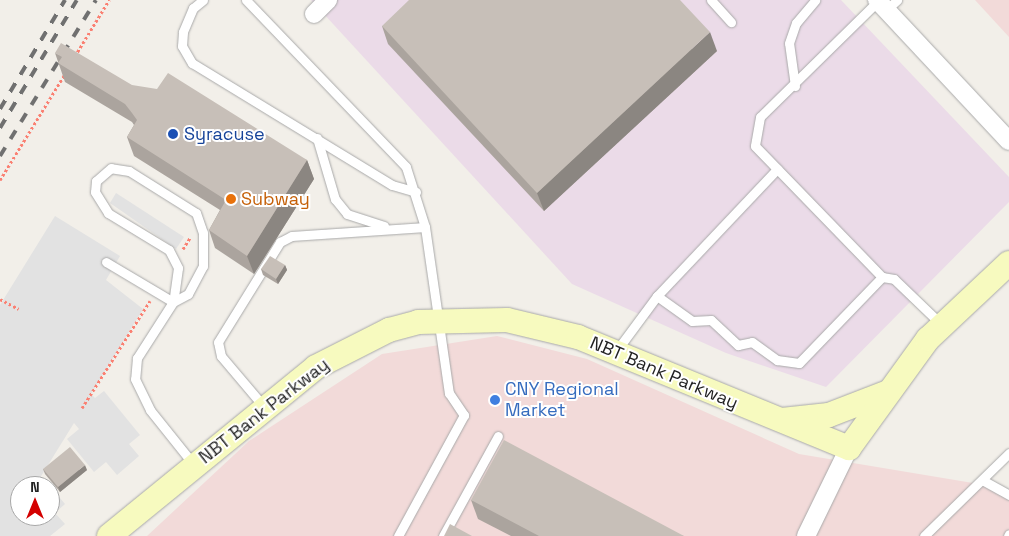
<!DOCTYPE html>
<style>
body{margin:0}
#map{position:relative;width:1009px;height:536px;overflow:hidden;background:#f2efe9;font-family:"Space Grotesk",sans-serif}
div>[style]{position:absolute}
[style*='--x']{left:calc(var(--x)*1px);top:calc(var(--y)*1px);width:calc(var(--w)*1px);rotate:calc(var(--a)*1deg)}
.commercial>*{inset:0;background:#f2dad9}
.industrial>*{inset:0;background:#ebdbe8}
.parking>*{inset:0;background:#e2e2e2}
.path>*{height:3px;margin-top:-1.5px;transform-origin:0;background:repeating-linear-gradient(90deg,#fa8072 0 2.5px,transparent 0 5px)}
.roads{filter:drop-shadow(0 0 1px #a9a9a9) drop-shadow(0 0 1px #a9a9a9)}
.lane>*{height:9px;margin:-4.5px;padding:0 4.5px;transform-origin:4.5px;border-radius:4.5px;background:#fff}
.street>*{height:18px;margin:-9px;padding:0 9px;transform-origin:9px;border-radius:9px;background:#fff}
.secondary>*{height:24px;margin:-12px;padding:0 12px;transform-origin:12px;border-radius:12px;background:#f7fabf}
.rail>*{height:4px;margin-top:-2px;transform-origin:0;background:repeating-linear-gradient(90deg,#707070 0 10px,transparent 0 20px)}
.wall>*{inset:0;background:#aba49e}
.shaded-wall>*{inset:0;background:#8b8681}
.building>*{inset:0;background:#c7bfb8}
.dots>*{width:14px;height:14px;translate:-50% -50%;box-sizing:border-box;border:2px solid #fff;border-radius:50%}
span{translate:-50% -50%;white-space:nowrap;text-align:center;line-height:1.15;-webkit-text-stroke:4px #fff;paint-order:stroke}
.transit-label{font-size:18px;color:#164399}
.left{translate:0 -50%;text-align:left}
.food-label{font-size:18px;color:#c56008}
.street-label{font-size:18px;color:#222}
.shop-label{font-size:18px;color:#366cbe}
.north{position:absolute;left:10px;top:476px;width:50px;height:50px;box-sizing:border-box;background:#fff;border:1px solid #a7a7a7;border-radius:50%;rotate:0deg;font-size:14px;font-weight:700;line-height:20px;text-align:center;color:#222}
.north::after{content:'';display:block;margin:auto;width:18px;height:22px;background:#d40000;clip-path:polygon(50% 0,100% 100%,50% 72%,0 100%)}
</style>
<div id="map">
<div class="commercial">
<div style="clip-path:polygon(975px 0,1009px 0,1009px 37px)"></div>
<div style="clip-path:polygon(497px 336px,587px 359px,799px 454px,1009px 489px,1009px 536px,147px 536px,249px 441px,382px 354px)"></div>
</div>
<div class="industrial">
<div style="clip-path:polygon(311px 0,841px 0,1009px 177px,1009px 202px,826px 387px,726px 353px,572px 284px)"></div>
</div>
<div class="parking">
<div style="clip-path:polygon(116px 193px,184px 237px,176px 249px,110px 203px)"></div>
<div style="clip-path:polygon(55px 216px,120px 256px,106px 280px,143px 309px,91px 394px,95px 398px,104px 391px,140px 435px,129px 444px,139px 456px,117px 475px,106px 462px,94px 472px,67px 439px,79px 429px,74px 423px,35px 486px,20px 486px,20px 516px,50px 516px,50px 486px,65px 504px,55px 513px,65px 524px,50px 536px,0 536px,0 305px)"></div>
</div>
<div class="path">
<div style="--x:75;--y:56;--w:66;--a:-58.7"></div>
<div style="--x:0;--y:180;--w:124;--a:-58.5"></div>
<div style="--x:183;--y:249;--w:13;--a:-58"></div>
<div style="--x:0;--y:299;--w:21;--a:28"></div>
<div style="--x:82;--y:408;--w:127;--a:-57.6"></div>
</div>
<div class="roads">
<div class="lane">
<div style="--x:203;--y:0;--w:13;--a:141"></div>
<div style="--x:193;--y:8;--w:26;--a:113"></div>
<div style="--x:183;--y:32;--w:14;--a:94"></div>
<div style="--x:182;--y:46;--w:20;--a:60"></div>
<div style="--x:192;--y:63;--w:234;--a:31.4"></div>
<div style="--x:392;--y:185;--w:25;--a:16"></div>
<div style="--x:246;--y:0;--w:231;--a:46.2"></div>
<div style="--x:406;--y:167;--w:63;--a:72.4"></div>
<div style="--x:711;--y:0;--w:30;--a:48"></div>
<div style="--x:878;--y:1;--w:165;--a:135.5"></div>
<div style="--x:760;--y:117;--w:29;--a:100"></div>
<div style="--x:755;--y:146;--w:182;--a:45.9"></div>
<div style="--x:886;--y:10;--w:15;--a:-42"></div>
<div style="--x:795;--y:86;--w:43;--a:-97.9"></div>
<div style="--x:789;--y:43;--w:21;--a:-71"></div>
<div style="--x:796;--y:23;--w:30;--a:-50"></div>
<div style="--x:317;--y:138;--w:64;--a:73.6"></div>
<div style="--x:335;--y:199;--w:19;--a:51"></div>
<div style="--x:347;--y:214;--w:39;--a:18"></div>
<div style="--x:106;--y:262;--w:78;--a:30.8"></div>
<div style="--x:657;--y:296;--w:43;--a:35.5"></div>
<div style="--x:692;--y:321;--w:19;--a:-3"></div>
<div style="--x:711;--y:320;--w:37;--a:43"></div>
<div style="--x:738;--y:345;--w:14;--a:-12"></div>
<div style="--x:752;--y:342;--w:31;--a:36"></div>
<div style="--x:777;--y:360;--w:22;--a:8"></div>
<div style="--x:799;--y:363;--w:120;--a:-46"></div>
<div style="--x:882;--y:277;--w:12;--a:9"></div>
<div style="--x:894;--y:279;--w:66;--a:43.8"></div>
<div style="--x:173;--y:302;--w:17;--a:-28"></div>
<div style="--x:188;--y:294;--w:32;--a:-62"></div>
<div style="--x:203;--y:266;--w:33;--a:-90"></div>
<div style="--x:203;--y:233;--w:21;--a:-109"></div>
<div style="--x:196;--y:213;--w:79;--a:-147.9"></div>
<div style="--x:129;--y:171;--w:18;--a:-171"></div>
<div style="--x:111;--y:168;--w:20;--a:139"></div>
<div style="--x:96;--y:181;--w:11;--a:95"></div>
<div style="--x:95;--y:192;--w:25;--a:58"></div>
<div style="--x:108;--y:213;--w:71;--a:31.2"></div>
<div style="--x:169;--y:250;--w:20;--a:63"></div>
<div style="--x:178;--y:268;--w:34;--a:98"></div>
<div style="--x:173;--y:302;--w:67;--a:122.7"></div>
<div style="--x:137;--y:358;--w:21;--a:95"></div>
<div style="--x:135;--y:379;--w:34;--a:64"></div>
<div style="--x:150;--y:410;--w:70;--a:51.3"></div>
<div style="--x:617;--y:350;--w:67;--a:-53.5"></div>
<div style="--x:657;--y:296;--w:175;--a:-46.6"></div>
<div style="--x:265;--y:408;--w:68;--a:-130.2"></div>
<div style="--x:221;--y:356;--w:14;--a:-102"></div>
<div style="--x:218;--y:342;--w:118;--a:-58.2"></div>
<div style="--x:280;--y:242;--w:13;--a:-27"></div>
<div style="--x:292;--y:236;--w:133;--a:-3.9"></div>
<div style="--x:425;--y:227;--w:168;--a:81.8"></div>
<div style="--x:449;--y:393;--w:27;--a:56"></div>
<div style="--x:464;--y:415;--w:138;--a:118.6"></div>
<div style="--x:984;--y:481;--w:29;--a:29"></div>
<div style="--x:443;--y:536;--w:114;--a:-61.2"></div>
<div style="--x:924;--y:536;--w:119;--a:-44.3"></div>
<div style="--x:1008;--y:536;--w:2;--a:-63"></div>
</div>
<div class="street">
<div style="--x:877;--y:0;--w:193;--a:46.9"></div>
<div style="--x:314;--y:14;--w:20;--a:-45"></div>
<div style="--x:806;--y:536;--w:98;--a:-64"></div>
</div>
<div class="secondary">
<div style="--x:782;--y:420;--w:47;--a:-6.1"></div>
<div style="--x:829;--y:415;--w:61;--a:-21.1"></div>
<div style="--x:109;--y:536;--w:267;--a:-39.2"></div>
<div style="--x:316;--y:367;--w:82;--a:-26.9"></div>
<div style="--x:389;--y:330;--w:30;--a:-15"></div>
<div style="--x:418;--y:322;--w:89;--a:-1.3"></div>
<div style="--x:507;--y:320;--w:73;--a:13.5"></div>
<div style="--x:578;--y:337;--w:293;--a:22.3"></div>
<div style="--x:849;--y:448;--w:135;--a:-54.1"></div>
<div style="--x:928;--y:339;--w:111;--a:-43.2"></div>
</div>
</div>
<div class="rail">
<div style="--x:0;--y:109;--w:127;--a:-59.2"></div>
<div style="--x:0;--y:128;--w:149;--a:-59"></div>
<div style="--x:0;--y:156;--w:183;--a:-58.4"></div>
</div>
<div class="wall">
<div style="clip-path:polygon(382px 26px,717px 51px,544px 211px,388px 44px)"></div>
<div style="clip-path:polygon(55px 53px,307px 160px,314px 179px,254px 274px,215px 248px,209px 230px,220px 210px,134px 156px,127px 137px,134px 125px,132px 122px,65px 82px)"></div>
<div style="clip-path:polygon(285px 265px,287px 270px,278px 284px,263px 275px,261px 269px)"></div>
<div style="clip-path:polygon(43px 469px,87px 470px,60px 492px,45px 474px)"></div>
<div style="clip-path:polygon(471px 500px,684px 536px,511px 536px,478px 519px)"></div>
</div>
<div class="shaded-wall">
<div style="clip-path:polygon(710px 32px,717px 51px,544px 211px,537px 193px)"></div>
<div style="clip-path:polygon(307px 160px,314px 179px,254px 274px,247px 256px)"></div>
<div style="clip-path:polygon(285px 265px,287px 270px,278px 284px,276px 279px)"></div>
<div style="clip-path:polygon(85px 465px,87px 470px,60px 492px,58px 487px)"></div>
</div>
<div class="building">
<div style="clip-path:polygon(409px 0,680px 0,710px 32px,537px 193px,382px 26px)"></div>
<div style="clip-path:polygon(61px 43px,132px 85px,157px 89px,168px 73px,307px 160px,247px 256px,209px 230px,226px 200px,127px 137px,137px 120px,132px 113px,125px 104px,58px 63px,62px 57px,55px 53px)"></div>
<div style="clip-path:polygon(270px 256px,285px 265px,276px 279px,261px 269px)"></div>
<div style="clip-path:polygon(504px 440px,684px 536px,539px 536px,471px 500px)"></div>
<div style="clip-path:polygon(70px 447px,85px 465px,58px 487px,43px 469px)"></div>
<div style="clip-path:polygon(450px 524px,472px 536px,444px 536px)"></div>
</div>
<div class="dots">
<div style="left:173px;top:134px;background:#1a4fb4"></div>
<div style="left:231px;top:199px;background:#e8710a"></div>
<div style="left:495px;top:400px;background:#3f7fe0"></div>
</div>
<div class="transit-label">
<span class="left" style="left:184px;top:134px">Syracuse</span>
</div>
<div class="food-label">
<span class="left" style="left:241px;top:199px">Subway</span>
</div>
<div class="street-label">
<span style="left:664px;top:373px;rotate:23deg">NBT Bank Parkway</span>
<span style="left:264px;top:411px;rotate:-38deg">NBT Bank Parkway</span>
</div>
<div class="shop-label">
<span class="left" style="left:505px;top:400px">CNY Regional<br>Market</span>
</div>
<div class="north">N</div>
</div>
